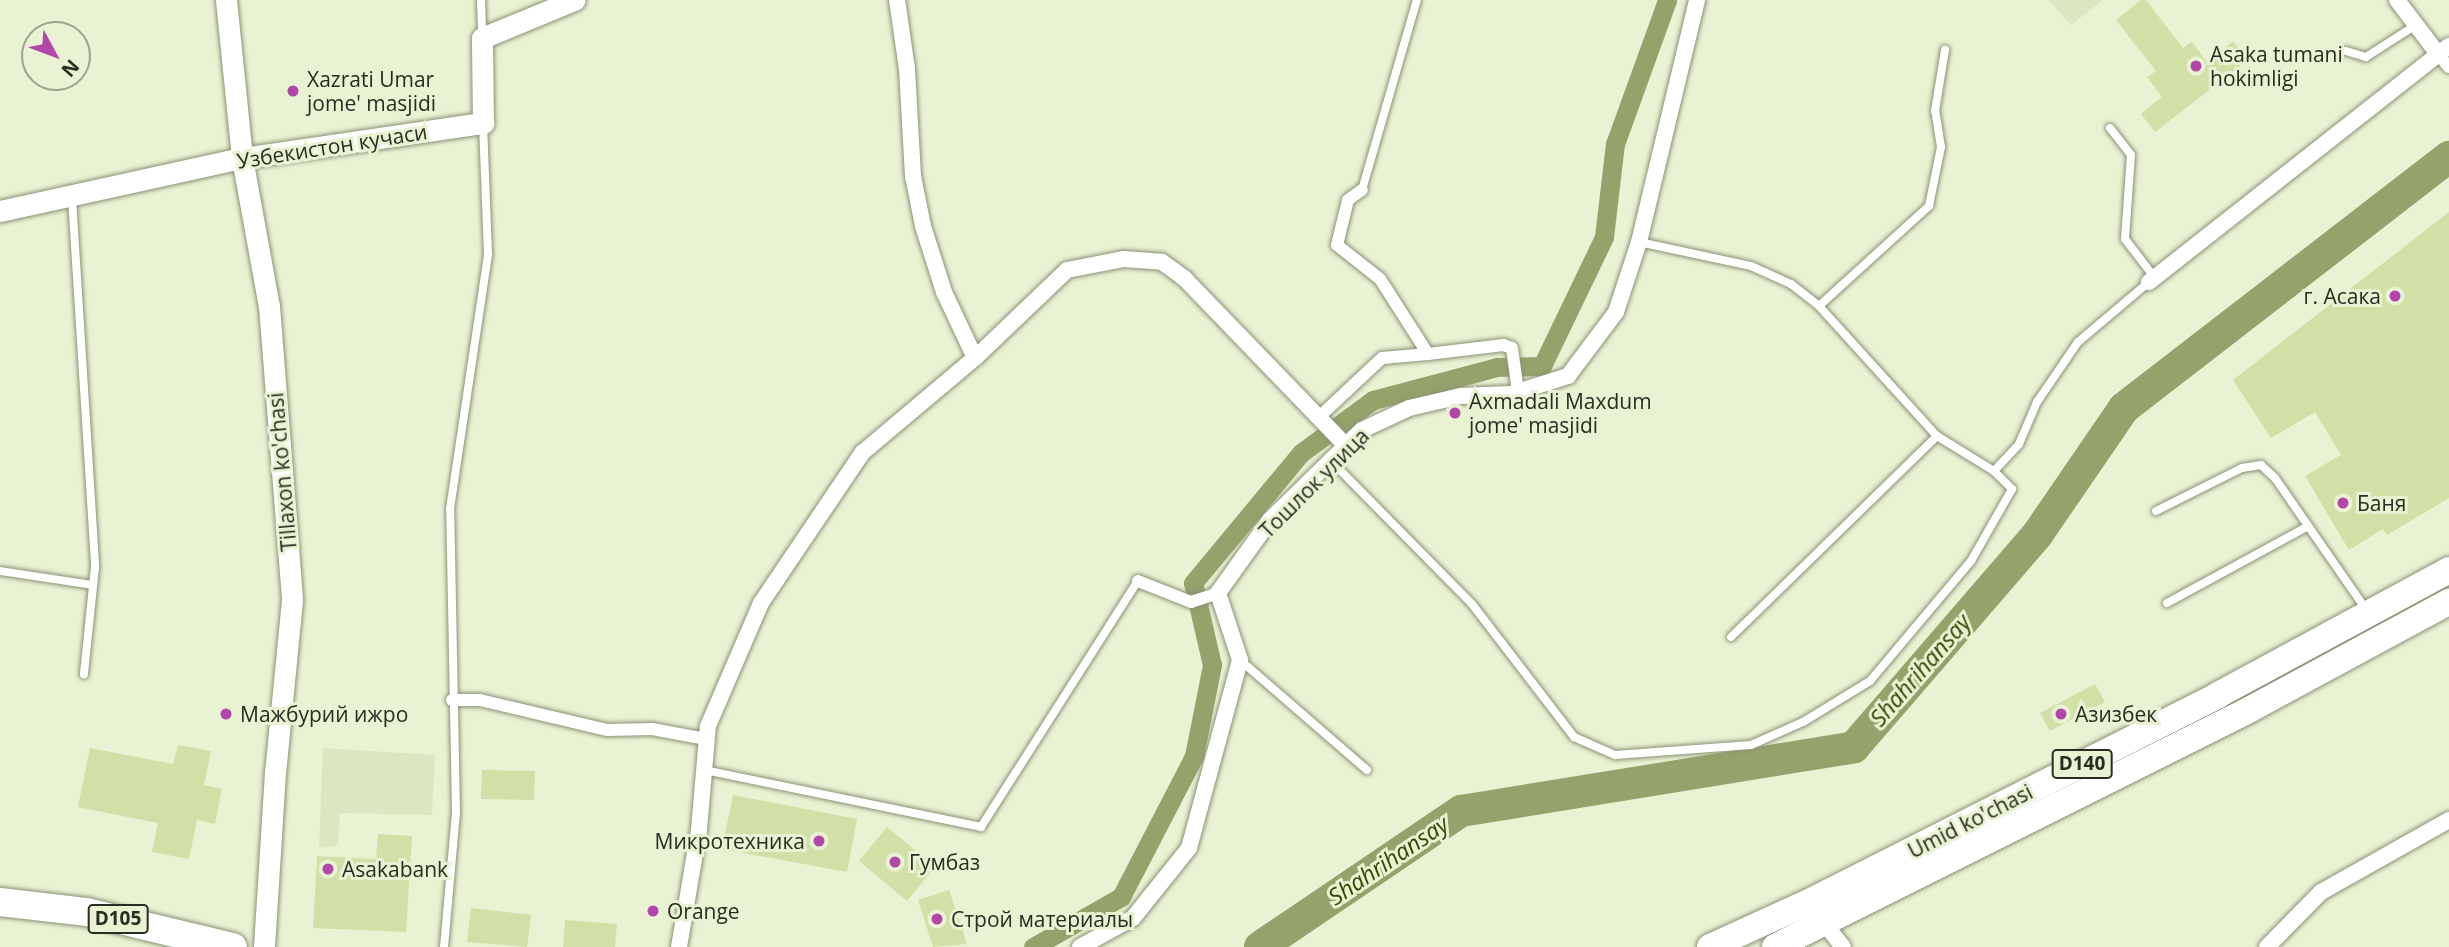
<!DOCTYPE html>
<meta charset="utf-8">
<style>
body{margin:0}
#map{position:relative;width:2449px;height:947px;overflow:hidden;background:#e9f2d3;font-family:"Open Sans",sans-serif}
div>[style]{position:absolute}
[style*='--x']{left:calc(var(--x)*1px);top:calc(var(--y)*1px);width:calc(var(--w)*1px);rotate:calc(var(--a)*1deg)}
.built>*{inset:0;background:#dce7c1}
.canal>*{height:19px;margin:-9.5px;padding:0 9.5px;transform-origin:9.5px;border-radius:9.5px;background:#94a36b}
.river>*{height:32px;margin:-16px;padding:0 16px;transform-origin:16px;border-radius:16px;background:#94a36b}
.building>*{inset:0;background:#d0e0a6}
.roads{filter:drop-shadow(0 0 2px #8a9275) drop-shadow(0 0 2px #8a9275)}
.service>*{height:8px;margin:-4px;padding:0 4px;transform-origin:4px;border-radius:4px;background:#fff}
.pedestrian>*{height:12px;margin:-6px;padding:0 6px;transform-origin:6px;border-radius:6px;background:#fff}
.minor>*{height:16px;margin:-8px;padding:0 8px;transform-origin:8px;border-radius:8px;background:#fff}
.tertiary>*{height:21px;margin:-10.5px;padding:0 10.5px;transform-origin:10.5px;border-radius:10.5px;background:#fff}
.primary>*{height:26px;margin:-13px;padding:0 13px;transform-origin:13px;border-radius:13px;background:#fff}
.trunk>*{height:28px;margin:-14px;padding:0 14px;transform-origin:14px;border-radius:14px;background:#fff}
.dots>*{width:19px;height:19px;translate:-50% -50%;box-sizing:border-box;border:4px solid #e9f2d3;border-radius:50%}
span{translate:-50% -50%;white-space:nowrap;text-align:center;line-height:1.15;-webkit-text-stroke:6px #e9f2d3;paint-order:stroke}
.shield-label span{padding:2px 5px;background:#e9f2d3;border:2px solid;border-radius:5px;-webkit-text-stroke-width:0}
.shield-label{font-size:19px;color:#292c20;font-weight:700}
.poi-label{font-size:21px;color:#292c20}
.left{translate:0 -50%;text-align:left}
.right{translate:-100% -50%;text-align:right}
.street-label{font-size:21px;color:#292c20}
.water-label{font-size:23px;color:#384400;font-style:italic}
.north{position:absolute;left:21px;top:21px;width:70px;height:70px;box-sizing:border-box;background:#e9f2d3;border:2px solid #9ca38b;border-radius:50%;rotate:131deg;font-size:19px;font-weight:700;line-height:28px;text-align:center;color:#292c20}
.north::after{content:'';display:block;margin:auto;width:24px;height:32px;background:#b147a9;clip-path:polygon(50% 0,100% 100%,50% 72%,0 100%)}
</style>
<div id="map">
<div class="built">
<div style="clip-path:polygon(2048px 0,2103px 0,2071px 25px)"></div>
<div style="clip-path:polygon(323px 748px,435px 755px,432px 815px,340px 813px,338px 845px,319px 848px)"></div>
</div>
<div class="canal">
<div style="--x:1033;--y:947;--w:101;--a:-29.6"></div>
<div style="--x:1121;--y:897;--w:159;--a:-62.6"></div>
<div style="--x:1194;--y:756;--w:93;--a:-78.8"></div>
<div style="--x:1212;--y:665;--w:84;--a:-103"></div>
<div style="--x:1193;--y:583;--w:169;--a:-50.3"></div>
<div style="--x:1301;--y:453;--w:89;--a:-36.4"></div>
<div style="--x:1373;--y:400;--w:128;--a:-14.9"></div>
<div style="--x:1497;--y:367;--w:45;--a:-1.3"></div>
<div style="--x:1542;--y:366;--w:143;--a:-64.3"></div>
<div style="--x:1604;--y:237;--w:94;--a:-83.3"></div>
<div style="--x:1615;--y:144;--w:153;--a:-70.1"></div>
</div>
<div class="river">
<div style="--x:1260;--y:947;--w:243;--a:-34.1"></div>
<div style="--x:1461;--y:811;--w:398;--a:-9.2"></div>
<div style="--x:1854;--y:747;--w:280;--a:-49.2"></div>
<div style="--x:2037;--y:535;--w:154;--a:-55.6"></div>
<div style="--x:2124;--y:408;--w:411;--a:-37.7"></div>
</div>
<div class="building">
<div style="clip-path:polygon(2141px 0,2146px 0,2183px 48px,2192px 42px,2207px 62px,2233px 41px,2248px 60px,2155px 132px,2141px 114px,2162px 97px,2147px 77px,2156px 71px,2116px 20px)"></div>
<div style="clip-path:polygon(2449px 212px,2449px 498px,2387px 535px,2383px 529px,2349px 550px,2305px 476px,2341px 455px,2315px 412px,2271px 438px,2233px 380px)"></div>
<div style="clip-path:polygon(2095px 684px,2105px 702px,2050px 731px,2040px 713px)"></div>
<div style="clip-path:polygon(178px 745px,211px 751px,204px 785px,222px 789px,215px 824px,197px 820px,189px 859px,152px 852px,158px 823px,78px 807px,90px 748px,173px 764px)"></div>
<div style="clip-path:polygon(482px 770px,535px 771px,534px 800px,481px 799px)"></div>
<div style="clip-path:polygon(733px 795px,857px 819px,847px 872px,722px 849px)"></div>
<div style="clip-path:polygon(887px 827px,935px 867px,907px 901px,859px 861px)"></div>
<div style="clip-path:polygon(378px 834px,412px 836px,406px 932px,313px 928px,317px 856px,376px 859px)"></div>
<div style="clip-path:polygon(949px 890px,967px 944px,933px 947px,918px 900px)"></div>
<div style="clip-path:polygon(471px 908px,531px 915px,527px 947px,467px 942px)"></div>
<div style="clip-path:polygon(565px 920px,617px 924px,615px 947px,563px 947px)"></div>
</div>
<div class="roads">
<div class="service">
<div style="--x:481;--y:0;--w:36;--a:88"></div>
<div style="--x:2346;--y:51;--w:21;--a:17"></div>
<div style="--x:2366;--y:57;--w:59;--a:-32.6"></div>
<div style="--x:2110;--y:128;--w:34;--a:52"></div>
<div style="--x:2131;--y:155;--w:84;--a:94.1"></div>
<div style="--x:2125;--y:239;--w:49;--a:52.4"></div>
<div style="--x:1362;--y:190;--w:198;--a:-73.9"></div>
<div style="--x:72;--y:198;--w:370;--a:86.4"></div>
<div style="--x:95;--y:567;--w:108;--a:95.9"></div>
<div style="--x:1639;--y:242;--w:115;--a:12.1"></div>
<div style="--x:1751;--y:266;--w:44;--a:24.2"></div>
<div style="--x:1791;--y:284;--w:36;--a:38"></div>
<div style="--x:1819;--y:306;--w:176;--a:47.8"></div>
<div style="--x:1937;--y:436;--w:67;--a:31.6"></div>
<div style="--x:1994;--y:471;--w:37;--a:-47"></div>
<div style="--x:2019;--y:444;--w:46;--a:-66.8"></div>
<div style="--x:2037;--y:402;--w:73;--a:-55.7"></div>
<div style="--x:2078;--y:342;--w:93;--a:-40.2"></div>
<div style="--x:1819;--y:306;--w:149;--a:-42.3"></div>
<div style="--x:1929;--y:206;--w:60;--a:-78.5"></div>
<div style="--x:1941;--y:147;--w:36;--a:-99"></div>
<div style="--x:1935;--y:111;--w:62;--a:-80.7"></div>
<div style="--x:1331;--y:461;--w:201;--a:45.4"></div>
<div style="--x:1472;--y:604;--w:168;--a:52.5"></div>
<div style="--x:1574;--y:737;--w:45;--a:23.7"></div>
<div style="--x:1615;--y:755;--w:136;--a:-4.2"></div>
<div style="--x:1751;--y:745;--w:57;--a:-23.9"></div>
<div style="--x:1803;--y:722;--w:79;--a:-31.5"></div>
<div style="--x:1870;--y:681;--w:157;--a:-49.9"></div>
<div style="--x:1971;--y:561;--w:83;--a:-60.3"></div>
<div style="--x:2012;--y:489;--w:25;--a:-135"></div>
<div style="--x:2156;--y:511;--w:96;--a:-26.6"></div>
<div style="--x:2242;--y:468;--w:19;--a:-9"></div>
<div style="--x:2261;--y:465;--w:19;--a:43"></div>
<div style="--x:2275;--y:478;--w:162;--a:55.3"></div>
<div style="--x:0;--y:571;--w:94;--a:8.6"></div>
<div style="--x:2167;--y:603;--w:161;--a:-28.6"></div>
<div style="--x:1731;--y:637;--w:288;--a:-44.3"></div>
<div style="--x:1240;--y:660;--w:168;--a:40.9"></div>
<div style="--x:704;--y:770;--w:283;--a:11.6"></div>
<div style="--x:981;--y:827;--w:292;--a:-57.5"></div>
<div style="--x:444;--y:947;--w:136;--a:-84.9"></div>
<div style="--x:456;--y:812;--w:303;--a:-91.1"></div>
<div style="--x:450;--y:509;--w:258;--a:-81.5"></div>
<div style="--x:488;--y:254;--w:131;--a:-92.2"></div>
</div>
<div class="pedestrian">
<div style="--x:2438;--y:54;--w:17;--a:50"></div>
<div style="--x:1428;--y:354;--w:76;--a:-6.8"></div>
<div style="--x:1503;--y:345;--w:9;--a:18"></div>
<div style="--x:1512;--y:348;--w:44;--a:82.2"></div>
<div style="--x:1318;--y:418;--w:88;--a:-43.2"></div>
<div style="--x:1382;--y:358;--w:46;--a:-5"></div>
<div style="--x:1428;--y:354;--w:89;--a:-122.6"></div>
<div style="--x:1380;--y:279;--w:55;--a:-141.7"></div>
<div style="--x:1337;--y:245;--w:46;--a:-76.3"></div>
<div style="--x:1348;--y:200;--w:17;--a:-36"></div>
<div style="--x:1138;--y:581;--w:57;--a:21.6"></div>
<div style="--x:1191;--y:602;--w:28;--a:-18"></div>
<div style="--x:452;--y:700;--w:28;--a:0"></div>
<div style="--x:480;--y:700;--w:130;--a:13.3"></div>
<div style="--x:607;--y:730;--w:45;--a:-1.3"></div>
<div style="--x:652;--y:729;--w:55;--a:10.5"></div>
</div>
<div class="minor">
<div style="--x:2397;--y:0;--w:68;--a:52.8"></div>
<div style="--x:2149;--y:282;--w:382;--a:-38.2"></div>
<div style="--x:975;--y:358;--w:127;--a:-43.7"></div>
<div style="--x:1067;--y:270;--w:57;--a:-11.1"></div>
<div style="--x:1123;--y:259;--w:39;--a:4"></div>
<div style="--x:1162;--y:262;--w:29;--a:36"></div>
<div style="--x:1185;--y:279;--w:232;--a:46"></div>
<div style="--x:1825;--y:924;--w:29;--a:52"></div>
<div style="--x:679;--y:947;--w:119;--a:-80.3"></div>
<div style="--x:699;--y:830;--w:104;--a:-85.1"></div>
<div style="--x:708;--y:726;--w:134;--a:-66.7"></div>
<div style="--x:761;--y:603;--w:181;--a:-56"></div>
<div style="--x:862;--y:453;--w:148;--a:-40.1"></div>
<div style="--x:975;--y:358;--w:73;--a:-115.2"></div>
<div style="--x:944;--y:292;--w:69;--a:-107.7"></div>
<div style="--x:923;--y:226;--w:51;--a:-101.3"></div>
<div style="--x:913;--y:176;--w:107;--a:-93.2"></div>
<div style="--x:907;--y:69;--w:70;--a:-98.2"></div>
<div style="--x:1080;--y:947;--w:60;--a:-28.7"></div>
<div style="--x:1133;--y:918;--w:90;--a:-51.3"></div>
<div style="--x:1189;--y:848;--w:195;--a:-74.8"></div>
<div style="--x:1240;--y:660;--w:71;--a:-108.2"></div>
<div style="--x:1218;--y:593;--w:90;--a:-54.5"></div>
<div style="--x:1270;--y:520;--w:129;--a:-44.4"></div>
<div style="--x:1362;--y:430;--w:52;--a:-25.1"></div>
<div style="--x:1409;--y:408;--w:53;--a:-13"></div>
<div style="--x:1461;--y:396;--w:50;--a:-2.3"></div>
<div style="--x:1511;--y:394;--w:60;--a:-17.5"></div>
<div style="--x:1568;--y:376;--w:80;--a:-53.1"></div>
<div style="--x:1616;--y:312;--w:74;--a:-71.8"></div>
<div style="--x:1639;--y:242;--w:249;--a:-76.5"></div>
<div style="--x:2267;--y:947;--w:77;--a:-45.5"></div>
<div style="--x:2321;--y:892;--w:147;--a:-29.4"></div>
</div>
<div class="tertiary">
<div style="--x:226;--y:0;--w:159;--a:84.2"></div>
<div style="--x:242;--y:158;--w:150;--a:79.7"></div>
<div style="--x:269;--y:306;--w:295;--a:85.5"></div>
<div style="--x:292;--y:600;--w:173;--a:95.6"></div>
<div style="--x:275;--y:772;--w:175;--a:93.6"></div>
<div style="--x:0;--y:211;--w:248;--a:-12.4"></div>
<div style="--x:242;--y:158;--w:244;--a:-8.3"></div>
<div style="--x:483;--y:123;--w:85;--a:-90.7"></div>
<div style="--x:482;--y:38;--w:100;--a:-22.4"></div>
</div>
<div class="primary">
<div style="--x:1710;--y:947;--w:111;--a:-24.5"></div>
<div style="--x:1811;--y:901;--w:456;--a:-26.8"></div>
<div style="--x:2218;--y:695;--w:263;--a:-28.4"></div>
<div style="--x:1775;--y:947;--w:528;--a:-26.57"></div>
<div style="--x:2247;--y:711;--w:230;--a:-28.4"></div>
</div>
<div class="trunk">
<div style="--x:0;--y:902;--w:88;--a:6.6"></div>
<div style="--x:87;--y:912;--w:150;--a:13.5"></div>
</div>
</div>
<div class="dots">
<div style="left:2196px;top:66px;background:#b147a9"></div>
<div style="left:293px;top:91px;background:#b147a9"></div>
<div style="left:2395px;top:296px;background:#b147a9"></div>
<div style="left:1455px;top:413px;background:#b147a9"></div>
<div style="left:2343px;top:503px;background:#b147a9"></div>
<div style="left:226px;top:714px;background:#b147a9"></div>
<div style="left:2061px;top:714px;background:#b147a9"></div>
<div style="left:819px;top:841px;background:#b147a9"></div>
<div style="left:895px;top:862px;background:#b147a9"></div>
<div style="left:328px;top:869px;background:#b147a9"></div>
<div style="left:653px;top:911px;background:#b147a9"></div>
<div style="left:937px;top:919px;background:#b147a9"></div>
</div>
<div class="shield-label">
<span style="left:2082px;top:764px">D140</span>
<span style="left:118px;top:919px">D105</span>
</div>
<div class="poi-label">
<span class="left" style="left:2210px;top:66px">Asaka tumani<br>hokimligi</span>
<span class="left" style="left:307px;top:91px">Xazrati Umar<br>jome' masjidi</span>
<span class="right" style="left:2381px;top:296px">г. Асака</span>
<span class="left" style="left:1469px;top:413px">Axmadali Maxdum<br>jome' masjidi</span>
<span class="left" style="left:2357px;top:503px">Баня</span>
<span class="left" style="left:240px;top:714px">Мажбурий ижро</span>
<span class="left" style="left:2075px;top:714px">Азизбек</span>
<span class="right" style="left:805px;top:841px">Микротехника</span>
<span class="left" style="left:909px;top:862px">Гумбаз</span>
<span class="left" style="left:342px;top:869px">Asakabank</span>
<span class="left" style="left:667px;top:911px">Orange</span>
<span class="left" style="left:951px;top:919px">Строй материалы</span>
</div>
<div class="street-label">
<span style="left:332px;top:146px;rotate:-9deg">Узбекистон кучаси</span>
<span style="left:282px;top:472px;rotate:-95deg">Tillaxon ko'chasi</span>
<span style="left:1314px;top:483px;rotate:-45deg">Тошлок улица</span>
<span style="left:1970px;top:821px;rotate:-27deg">Umid ko'chasi</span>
</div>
<div class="water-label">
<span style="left:1920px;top:670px;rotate:-49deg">Shahrihansay</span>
<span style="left:1388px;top:860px;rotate:-34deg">Shahrihansay</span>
</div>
<div class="north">N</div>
</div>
